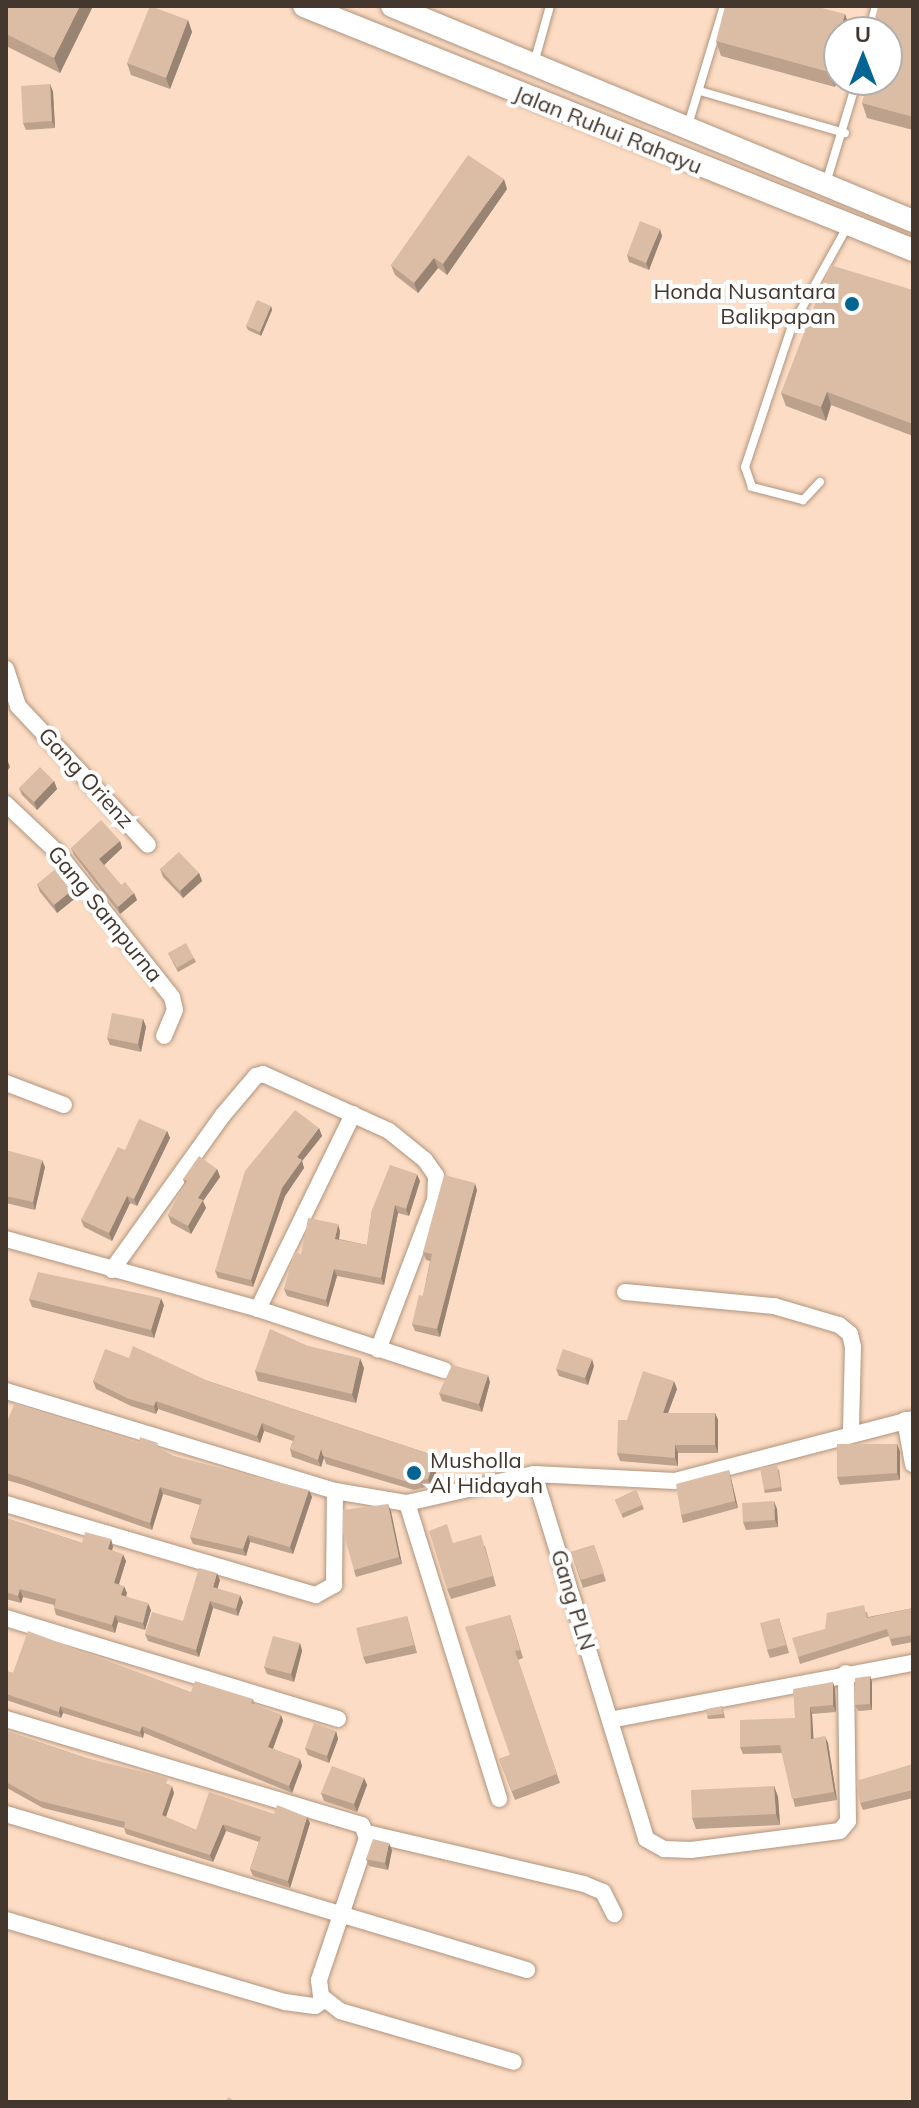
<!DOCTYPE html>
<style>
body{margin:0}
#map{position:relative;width:919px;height:2108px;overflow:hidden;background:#fcdcc4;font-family:Mulish,sans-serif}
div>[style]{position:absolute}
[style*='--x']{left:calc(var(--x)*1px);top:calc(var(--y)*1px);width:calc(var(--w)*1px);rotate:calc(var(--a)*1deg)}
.roads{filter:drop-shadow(0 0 2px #b1947d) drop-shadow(0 0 2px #b1947d)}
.service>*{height:8px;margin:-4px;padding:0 4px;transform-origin:4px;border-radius:4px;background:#fff}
.minor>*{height:16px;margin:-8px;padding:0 8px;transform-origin:8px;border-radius:8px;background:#fff}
.secondary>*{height:22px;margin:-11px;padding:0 11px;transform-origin:11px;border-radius:11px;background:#fff}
.wall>*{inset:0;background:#bca28d}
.shaded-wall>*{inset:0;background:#998473}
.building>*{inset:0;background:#dbbca4}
.dots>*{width:22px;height:22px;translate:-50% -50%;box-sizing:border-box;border:4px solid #fff;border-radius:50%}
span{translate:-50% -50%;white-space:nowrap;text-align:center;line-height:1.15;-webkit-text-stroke:8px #fff;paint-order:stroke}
.street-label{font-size:22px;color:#43372e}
.poi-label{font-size:22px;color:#43372e}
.right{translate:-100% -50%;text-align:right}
.left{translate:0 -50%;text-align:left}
.frame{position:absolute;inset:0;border:8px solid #43372e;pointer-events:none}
.north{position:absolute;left:823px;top:16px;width:80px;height:80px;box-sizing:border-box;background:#fff;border:2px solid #b4afab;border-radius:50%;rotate:0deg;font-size:22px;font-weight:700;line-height:32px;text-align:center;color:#43372e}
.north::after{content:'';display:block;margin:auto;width:28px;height:36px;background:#036594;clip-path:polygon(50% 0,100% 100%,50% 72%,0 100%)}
</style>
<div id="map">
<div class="roads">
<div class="service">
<div style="--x:869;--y:32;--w:27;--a:-75"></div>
<div style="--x:534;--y:63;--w:59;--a:-74.3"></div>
<div style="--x:700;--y:91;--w:151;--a:16.2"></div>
<div style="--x:688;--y:125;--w:124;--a:-73.2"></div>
<div style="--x:826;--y:183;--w:108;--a:-73.2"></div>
<div style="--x:820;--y:482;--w:25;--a:133"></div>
<div style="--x:803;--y:500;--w:53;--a:-165.7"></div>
<div style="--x:752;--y:487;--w:21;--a:-109"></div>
<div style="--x:745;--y:467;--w:149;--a:-71.6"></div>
<div style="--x:792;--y:326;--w:113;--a:-60.9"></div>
</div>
<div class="minor">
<div style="--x:6;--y:669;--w:39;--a:72"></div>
<div style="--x:18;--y:706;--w:190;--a:46.9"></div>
<div style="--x:6;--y:804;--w:70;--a:43.3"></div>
<div style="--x:57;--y:852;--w:185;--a:51.6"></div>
<div style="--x:172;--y:997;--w:13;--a:77"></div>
<div style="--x:175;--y:1010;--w:28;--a:113"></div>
<div style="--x:6;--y:1083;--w:62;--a:20.8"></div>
<div style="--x:6;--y:1239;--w:262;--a:15.5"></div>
<div style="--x:258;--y:1309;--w:196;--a:18.2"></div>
<div style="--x:112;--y:1270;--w:191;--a:-54.4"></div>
<div style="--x:223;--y:1115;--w:51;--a:-49.8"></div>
<div style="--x:256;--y:1076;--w:7;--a:-16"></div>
<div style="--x:263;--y:1074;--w:138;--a:24.3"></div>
<div style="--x:389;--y:1131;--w:46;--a:38.9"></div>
<div style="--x:425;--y:1160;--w:19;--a:55"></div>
<div style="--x:436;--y:1176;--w:24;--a:92"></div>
<div style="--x:435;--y:1200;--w:160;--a:110.8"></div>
<div style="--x:625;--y:1292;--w:150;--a:5.4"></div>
<div style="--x:774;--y:1306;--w:68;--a:16.3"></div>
<div style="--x:839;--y:1325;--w:14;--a:39"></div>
<div style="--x:850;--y:1334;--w:13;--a:77"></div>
<div style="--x:853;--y:1347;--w:84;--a:91.4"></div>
<div style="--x:258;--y:1309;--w:217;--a:-64"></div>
<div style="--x:6;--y:1391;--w:344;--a:16.9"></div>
<div style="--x:335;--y:1491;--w:73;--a:9.5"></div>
<div style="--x:407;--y:1503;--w:130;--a:-12.9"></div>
<div style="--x:534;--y:1474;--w:382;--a:72.9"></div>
<div style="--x:646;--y:1839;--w:21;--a:29"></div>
<div style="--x:664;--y:1849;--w:27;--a:2"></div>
<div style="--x:691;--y:1850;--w:150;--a:-7.3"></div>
<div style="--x:840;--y:1831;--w:13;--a:-51"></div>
<div style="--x:848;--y:1821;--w:148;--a:-90.8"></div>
<div style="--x:905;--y:1420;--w:45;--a:79.7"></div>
<div style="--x:534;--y:1474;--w:141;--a:2.8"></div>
<div style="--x:675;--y:1481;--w:246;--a:-14.6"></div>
<div style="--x:407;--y:1503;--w:310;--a:72.7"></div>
<div style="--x:6;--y:1504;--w:323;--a:16.4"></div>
<div style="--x:316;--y:1595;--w:21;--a:-29"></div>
<div style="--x:334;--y:1585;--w:94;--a:-89.4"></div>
<div style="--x:6;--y:1618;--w:347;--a:16.9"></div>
<div style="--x:6;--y:1719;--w:371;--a:16.6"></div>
<div style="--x:362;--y:1825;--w:14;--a:69"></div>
<div style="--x:367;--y:1838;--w:150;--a:108.7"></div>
<div style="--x:319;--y:1980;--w:16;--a:83"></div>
<div style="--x:321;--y:1996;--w:24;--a:38"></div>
<div style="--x:340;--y:2011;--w:181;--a:16.3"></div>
<div style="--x:610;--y:1720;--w:308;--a:-10.7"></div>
<div style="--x:6;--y:1814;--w:544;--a:16.67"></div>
<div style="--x:367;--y:1833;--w:223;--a:13.2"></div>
<div style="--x:584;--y:1884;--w:21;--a:23"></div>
<div style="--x:603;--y:1892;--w:25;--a:63"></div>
<div style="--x:6;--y:1920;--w:291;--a:16.4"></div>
<div style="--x:285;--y:2002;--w:30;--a:8"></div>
<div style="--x:315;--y:2006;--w:11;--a:-34"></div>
</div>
<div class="secondary">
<div style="--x:304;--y:6;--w:656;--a:21.83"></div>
<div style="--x:392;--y:6;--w:564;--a:22.42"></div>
</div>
</div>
<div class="wall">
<div style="clip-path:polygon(6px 6px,93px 6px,60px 73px,6px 46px)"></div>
<div style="clip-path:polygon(913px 6px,913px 130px,867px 118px,862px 103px,887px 32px,877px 32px,874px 22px)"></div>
<div style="clip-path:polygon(845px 14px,850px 29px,850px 32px,839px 32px,835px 87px,721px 56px,716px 41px)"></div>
<div style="clip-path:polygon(188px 20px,192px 32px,170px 89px,131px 75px,127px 63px)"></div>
<div style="clip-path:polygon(50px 84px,53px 92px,55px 128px,26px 130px,23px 123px)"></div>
<div style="clip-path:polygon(507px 189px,447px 275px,438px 268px,418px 293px,395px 275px,391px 265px)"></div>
<div style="clip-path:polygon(662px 236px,649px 270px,629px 262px,627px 255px)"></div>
<div style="clip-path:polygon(913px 290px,913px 436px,831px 405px,826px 421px,786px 406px,781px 393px)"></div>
<div style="clip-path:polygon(271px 306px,272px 310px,261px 336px,248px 330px,246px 326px)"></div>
<div style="clip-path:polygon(54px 781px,57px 789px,37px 810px,22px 795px,19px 788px)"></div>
<div style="clip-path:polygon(120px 841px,122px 848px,104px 865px,121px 885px,137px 900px,120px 914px,74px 855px,71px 848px)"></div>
<div style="clip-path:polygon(160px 869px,199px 873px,202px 881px,183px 898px,163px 877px)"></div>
<div style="clip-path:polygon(37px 884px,75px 888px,78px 896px,57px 913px,40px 892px)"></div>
<div style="clip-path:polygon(168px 953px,194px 958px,196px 962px,178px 972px)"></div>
<div style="clip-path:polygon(143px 1019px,146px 1027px,141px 1052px,110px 1045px,107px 1038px)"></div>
<div style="clip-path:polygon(319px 1128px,322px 1136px,302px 1161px,304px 1168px,285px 1196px,253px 1287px,218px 1278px,215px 1271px)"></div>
<div style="clip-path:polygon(167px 1131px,170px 1138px,137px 1206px,130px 1203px,112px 1241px,84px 1227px,81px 1220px,125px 1150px)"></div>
<div style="clip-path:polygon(6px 1150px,45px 1167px,35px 1210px,6px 1203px)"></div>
<div style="clip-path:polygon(217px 1169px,220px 1177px,203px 1201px,206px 1208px,191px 1234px,171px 1223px,168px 1215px,185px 1185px,183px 1179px)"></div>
<div style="clip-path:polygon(420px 1181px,409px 1216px,398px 1213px,384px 1285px,337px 1276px,328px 1307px,287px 1296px,284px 1289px,301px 1254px,340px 1231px,339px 1239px,367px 1245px,372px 1210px)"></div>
<div style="clip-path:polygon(477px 1190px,440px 1337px,415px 1331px,412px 1324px,423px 1296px,430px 1261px,426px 1260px,423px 1252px)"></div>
<div style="clip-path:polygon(29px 1299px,164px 1305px,154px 1338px,32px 1307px)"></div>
<div style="clip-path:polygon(308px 1346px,364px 1368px,356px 1403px,258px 1381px,255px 1371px)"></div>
<div style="clip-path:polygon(129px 1358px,208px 1381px,436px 1456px,439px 1464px,431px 1486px,414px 1490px,326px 1464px,324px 1458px,321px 1467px,292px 1457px,290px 1449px,293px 1441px,264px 1431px,260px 1443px,158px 1409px,156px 1414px,131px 1406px,96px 1389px,93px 1381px)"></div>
<div style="clip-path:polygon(594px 1366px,588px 1385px,559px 1376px,556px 1369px)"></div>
<div style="clip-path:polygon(490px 1382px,482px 1412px,442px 1401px,439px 1393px)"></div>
<div style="clip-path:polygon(677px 1389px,668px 1413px,715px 1413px,718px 1420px,718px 1453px,678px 1453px,678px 1466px,620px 1461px,617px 1453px,627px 1420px)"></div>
<div style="clip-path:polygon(6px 1424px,160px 1449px,173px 1456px,312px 1497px,293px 1554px,250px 1542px,246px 1556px,193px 1544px,190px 1537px,200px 1505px,163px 1494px,152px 1530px,24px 1485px,6px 1480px)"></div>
<div style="clip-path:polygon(897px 1444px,900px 1452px,900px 1480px,840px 1485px,837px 1477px)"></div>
<div style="clip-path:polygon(779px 1469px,782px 1491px,765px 1493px,764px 1490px)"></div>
<div style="clip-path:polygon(729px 1470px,738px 1508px,683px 1523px,681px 1515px)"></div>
<div style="clip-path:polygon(636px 1490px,644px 1509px,623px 1518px,615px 1500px)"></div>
<div style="clip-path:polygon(388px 1504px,402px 1564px,356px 1577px,354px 1570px)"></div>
<div style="clip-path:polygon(777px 1509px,778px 1527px,746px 1530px,743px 1522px)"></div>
<div style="clip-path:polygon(6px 1518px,82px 1543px,111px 1539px,113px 1547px,112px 1550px,126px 1561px,119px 1584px,127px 1593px,126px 1596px,151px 1610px,145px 1630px,118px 1622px,115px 1633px,56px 1615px,54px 1608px,54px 1605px,23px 1597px,21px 1603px,6px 1599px)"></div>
<div style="clip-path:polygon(454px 1543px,485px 1546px,496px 1586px,451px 1599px,447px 1589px)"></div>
<div style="clip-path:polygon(594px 1545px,606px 1581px,583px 1588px,571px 1552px)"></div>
<div style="clip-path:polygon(220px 1580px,217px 1588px,243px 1602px,238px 1616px,213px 1608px,199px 1657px,148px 1641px,145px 1634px,183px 1621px)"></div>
<div style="clip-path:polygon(913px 1608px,913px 1642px,892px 1646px,889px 1636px,800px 1664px,798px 1657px,825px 1629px,867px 1612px,868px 1617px)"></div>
<div style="clip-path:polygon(510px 1615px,523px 1658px,518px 1660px,560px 1783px,515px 1800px,499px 1759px,510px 1755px)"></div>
<div style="clip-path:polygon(407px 1616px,417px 1653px,366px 1664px,363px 1657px)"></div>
<div style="clip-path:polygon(779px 1618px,789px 1653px,770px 1658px,767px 1650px)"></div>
<div style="clip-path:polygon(300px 1643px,302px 1651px,294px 1682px,267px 1674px,264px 1667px)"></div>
<div style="clip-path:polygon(6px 1671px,13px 1673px,253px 1699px,255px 1705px,281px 1715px,283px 1721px,273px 1749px,300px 1759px,302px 1766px,292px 1793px,144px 1733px,143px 1738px,63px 1713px,61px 1718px,6px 1700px)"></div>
<div style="clip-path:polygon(870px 1676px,872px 1682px,872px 1710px,858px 1711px,855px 1705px)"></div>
<div style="clip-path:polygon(835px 1689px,836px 1712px,812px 1714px,813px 1738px,828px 1743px,837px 1800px,795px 1807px,782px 1753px,743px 1754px,740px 1747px,795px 1718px)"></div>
<div style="clip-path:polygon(722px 1706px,725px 1718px,708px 1719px,707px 1716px)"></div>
<div style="clip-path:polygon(6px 1731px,86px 1758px,170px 1785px,174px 1793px,166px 1817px,196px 1830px,274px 1814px,310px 1823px,290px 1888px,253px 1876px,250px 1869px,259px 1842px,226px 1831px,213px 1862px,126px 1834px,124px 1828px,43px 1808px,7px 1788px,6px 1791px)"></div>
<div style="clip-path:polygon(336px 1731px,338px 1739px,329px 1763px,308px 1755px,305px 1748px)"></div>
<div style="clip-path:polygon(913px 1764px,913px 1798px,863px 1810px,860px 1803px)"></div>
<div style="clip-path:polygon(364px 1778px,367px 1785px,357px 1812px,324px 1801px,321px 1793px)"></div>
<div style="clip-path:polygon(774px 1786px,778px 1797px,780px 1825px,696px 1829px,692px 1818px)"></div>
<div style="clip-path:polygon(392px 1850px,388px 1870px,369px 1866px,366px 1859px)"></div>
</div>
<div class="shaded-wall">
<div style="clip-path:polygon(80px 6px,93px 6px,60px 73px,54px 58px)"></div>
<div style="clip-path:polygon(845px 14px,850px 29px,850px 32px,840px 32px)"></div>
<div style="clip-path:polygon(188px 20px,192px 32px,170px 89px,166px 78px)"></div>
<div style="clip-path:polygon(839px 37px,839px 71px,835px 87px,829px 72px)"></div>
<div style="clip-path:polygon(50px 84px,53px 92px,55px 128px,52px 121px)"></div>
<div style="clip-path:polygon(504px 179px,507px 189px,447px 275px,443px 264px)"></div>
<div style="clip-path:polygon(660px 229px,662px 236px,649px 270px,646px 263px)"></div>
<div style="clip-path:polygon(434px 258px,438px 268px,418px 293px,414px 283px)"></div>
<div style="clip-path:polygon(271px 306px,272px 310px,261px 336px,260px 332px)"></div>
<div style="clip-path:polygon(827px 392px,831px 405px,826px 421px,821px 407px)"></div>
<div style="clip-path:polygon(7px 759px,10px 767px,6px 773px,6px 761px)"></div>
<div style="clip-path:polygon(54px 781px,57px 789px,37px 810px,34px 802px)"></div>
<div style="clip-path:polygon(120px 841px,122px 848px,102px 867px,99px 859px)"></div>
<div style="clip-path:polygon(199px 873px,202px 881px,183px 898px,180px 891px)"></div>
<div style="clip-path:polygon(75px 888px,78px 896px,57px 913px,54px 905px)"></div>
<div style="clip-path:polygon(134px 893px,137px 900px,120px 914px,118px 907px)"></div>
<div style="clip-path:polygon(143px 1019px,146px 1027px,141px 1052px,138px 1044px)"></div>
<div style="clip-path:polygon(319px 1128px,322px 1136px,302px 1161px,304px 1168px,285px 1196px,253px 1287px,251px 1280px,282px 1188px,297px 1157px)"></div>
<div style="clip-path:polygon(167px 1131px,170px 1138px,137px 1206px,134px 1199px)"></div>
<div style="clip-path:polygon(42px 1160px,45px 1167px,35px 1210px,33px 1202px)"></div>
<div style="clip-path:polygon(217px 1169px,220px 1177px,203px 1201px,206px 1208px,191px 1234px,188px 1226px,198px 1198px)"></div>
<div style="clip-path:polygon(417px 1174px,420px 1181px,409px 1216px,406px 1209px)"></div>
<div style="clip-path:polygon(475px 1183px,477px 1190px,440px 1337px,437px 1329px)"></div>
<div style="clip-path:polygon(127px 1196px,130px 1203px,112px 1241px,109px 1233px)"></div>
<div style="clip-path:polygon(395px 1205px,398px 1213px,384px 1285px,381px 1278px)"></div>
<div style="clip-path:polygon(338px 1224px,340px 1231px,338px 1246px,335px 1239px)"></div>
<div style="clip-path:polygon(334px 1269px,337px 1276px,328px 1307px,326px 1300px)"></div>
<div style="clip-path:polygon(161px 1298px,164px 1305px,154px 1338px,151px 1330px)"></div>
<div style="clip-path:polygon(360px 1358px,364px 1368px,356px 1403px,352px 1394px)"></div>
<div style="clip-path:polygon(592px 1359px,594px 1366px,588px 1385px,585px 1378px)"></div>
<div style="clip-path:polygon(488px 1375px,490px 1382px,482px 1412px,479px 1404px)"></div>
<div style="clip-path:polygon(674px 1381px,677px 1389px,665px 1421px,663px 1413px)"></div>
<div style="clip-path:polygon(156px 1401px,158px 1409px,156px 1414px,154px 1406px)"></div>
<div style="clip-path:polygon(715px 1413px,718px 1420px,718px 1453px,715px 1445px)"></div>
<div style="clip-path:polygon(262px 1423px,264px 1431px,260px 1443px,257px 1436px)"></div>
<div style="clip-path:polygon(897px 1444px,900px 1452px,900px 1480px,897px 1473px)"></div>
<div style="clip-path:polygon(675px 1445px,678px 1453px,678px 1466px,675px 1458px)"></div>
<div style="clip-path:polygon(321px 1449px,324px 1457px,321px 1467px,318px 1460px)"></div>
<div style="clip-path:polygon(436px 1456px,439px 1464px,431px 1486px,428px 1479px)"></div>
<div style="clip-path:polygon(729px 1470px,731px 1478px,738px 1508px,735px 1501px)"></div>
<div style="clip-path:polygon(160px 1487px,163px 1494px,152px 1530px,150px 1523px)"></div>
<div style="clip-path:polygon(309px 1490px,312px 1497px,293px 1554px,290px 1547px)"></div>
<div style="clip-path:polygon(774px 1501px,777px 1509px,778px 1527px,775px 1520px)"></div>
<div style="clip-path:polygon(388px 1504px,391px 1511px,402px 1564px,399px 1557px)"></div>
<div style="clip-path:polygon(248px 1535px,250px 1542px,246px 1556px,243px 1549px)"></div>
<div style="clip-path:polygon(111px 1539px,113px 1547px,110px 1557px,108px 1549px)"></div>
<div style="clip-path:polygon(123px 1554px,126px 1561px,117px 1590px,114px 1583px)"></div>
<div style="clip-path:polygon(217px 1573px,220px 1580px,216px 1594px,213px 1587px)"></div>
<div style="clip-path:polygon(124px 1586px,127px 1593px,124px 1602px,121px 1595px)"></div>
<div style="clip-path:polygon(20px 1589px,23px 1597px,21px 1603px,18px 1596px)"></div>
<div style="clip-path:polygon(240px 1595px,243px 1602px,238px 1616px,236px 1609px)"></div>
<div style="clip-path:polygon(210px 1601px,213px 1608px,199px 1657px,196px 1650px)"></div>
<div style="clip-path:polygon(148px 1603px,151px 1610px,145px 1630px,143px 1623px)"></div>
<div style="clip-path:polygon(115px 1615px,118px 1622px,115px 1633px,112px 1625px)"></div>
<div style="clip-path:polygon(300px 1643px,302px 1651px,294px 1682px,291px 1674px)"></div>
<div style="clip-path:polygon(870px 1676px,872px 1682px,872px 1710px,870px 1704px)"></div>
<div style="clip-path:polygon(833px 1682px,835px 1689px,836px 1712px,833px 1705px)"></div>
<div style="clip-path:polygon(60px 1706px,63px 1713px,61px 1718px,59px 1712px)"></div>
<div style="clip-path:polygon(810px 1707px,812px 1714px,814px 1746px,811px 1739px)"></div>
<div style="clip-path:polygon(281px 1715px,283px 1721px,271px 1754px,268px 1747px)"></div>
<div style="clip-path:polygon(142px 1726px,144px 1733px,143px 1738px,140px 1732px)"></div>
<div style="clip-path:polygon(336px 1731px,338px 1739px,329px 1763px,327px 1756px)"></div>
<div style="clip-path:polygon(825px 1736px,828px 1743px,837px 1800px,834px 1792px)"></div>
<div style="clip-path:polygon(300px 1759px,302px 1766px,292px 1793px,289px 1786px)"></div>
<div style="clip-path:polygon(364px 1778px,367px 1785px,357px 1812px,354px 1804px)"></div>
<div style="clip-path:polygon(172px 1786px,174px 1793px,164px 1822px,162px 1815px)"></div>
<div style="clip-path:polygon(774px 1786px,778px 1797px,780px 1825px,776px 1814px)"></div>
<div style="clip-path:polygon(307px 1817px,310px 1823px,290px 1888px,288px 1881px)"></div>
<div style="clip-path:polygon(223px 1824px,226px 1831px,213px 1862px,210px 1855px)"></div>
<div style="clip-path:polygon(389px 1843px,392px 1850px,388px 1870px,385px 1863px)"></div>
</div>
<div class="building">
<div style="clip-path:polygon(6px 6px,80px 6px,54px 58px,6px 34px)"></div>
<div style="clip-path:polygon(150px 6px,188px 20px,166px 78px,127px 63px)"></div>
<div style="clip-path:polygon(725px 6px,814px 6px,845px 14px,840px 32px,839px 32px,839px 37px,829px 72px,716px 41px)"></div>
<div style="clip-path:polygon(878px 6px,913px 6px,913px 117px,862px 103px,869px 80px,887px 80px,887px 32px,882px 32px,884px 25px,874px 22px)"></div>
<div style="clip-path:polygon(50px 84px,52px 121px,23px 123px,21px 86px)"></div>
<div style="clip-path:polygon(468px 155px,504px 179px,443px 264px,434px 258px,414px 283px,391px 265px)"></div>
<div style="clip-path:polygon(640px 221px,660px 229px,646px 263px,627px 255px)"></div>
<div style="clip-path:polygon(830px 265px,913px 290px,913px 424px,827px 392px,821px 407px,781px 393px)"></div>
<div style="clip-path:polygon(257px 300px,271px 306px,260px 332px,246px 326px)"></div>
<div style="clip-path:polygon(40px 767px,54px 781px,34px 802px,19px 788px)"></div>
<div style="clip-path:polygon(101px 820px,120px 841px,99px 859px,121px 885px,125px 882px,134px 893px,118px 907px,71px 848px)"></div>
<div style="clip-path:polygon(179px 852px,199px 873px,180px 891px,160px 869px)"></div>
<div style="clip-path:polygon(58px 867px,75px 888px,54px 905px,37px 884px)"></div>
<div style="clip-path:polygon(186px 943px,194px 958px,177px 968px,168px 953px)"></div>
<div style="clip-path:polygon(112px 1013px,143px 1019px,138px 1044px,107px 1038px)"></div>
<div style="clip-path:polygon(295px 1110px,319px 1128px,297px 1157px,302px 1160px,282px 1188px,251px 1280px,215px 1271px,245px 1171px)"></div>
<div style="clip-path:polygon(139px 1119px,167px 1131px,134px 1199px,127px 1196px,109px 1233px,81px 1220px,118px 1147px,125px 1150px)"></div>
<div style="clip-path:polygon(6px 1150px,42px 1160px,33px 1202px,6px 1196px)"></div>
<div style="clip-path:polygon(199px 1156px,217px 1169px,198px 1198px,203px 1200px,188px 1226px,168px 1215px,187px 1181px,183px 1179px)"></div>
<div style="clip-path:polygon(390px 1165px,417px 1174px,406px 1209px,395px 1205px,381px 1278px,334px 1269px,326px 1300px,284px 1289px,294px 1252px,301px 1254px,308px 1218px,338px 1224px,335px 1239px,367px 1245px,372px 1210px)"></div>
<div style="clip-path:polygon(444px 1175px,475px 1183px,437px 1329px,412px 1324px,419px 1295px,423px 1296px,432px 1254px,423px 1252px)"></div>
<div style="clip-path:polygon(38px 1272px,161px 1298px,151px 1330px,29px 1299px)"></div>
<div style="clip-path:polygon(270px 1329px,308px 1346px,360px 1358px,352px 1394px,255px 1371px)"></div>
<div style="clip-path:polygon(133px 1346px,208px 1381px,436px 1456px,428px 1479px,411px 1483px,323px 1456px,321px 1449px,318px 1460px,290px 1449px,295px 1436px,262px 1423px,257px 1436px,156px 1401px,154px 1406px,129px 1399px,93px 1381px,105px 1349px,129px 1358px)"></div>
<div style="clip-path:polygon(563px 1349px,592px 1359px,585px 1378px,556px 1369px)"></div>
<div style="clip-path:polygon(452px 1365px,488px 1375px,479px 1404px,439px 1393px)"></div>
<div style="clip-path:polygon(643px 1371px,674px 1381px,663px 1413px,715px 1413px,715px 1445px,675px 1445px,675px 1458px,617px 1453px,618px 1420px,627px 1420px)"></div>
<div style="clip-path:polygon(15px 1403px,139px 1443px,140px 1437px,158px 1443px,157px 1447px,173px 1456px,309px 1490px,290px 1547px,248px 1535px,243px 1549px,190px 1537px,202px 1499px,160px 1487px,150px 1523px,22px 1478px,6px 1473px,6px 1424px)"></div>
<div style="clip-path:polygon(837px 1444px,897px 1444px,897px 1473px,837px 1477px)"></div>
<div style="clip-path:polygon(777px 1465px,781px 1487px,764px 1490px,760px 1468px)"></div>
<div style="clip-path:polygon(729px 1470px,735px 1501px,681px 1515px,676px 1484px)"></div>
<div style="clip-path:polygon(636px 1490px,642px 1505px,621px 1514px,615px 1500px)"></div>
<div style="clip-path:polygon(774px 1501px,775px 1520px,743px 1522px,742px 1503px)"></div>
<div style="clip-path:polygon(388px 1504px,399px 1557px,354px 1570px,343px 1532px,343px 1510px)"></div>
<div style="clip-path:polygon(6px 1518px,82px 1543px,85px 1532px,111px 1539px,108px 1549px,123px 1554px,114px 1583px,124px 1586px,121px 1595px,148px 1603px,143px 1623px,115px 1615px,112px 1625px,54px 1608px,56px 1599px,20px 1589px,18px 1596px,6px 1592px)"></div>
<div style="clip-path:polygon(447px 1524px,453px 1543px,481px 1535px,493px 1576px,447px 1589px,429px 1531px)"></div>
<div style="clip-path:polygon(594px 1545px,604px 1573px,581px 1580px,571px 1552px)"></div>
<div style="clip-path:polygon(199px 1568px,217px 1573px,213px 1587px,240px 1595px,236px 1609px,210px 1601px,196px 1650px,145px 1634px,152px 1612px,183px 1621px)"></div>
<div style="clip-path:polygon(864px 1605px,867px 1618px,913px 1608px,913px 1635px,890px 1639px,887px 1629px,798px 1657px,792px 1638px,825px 1629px,827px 1613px)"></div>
<div style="clip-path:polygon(510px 1615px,520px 1650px,515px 1651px,557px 1774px,512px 1791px,499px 1759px,510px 1755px,465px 1627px)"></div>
<div style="clip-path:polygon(407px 1616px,414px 1645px,363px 1657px,356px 1628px)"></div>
<div style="clip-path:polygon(779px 1618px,786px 1645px,767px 1650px,760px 1623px)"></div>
<div style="clip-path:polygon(28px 1631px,191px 1692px,195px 1681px,253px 1699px,251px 1703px,281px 1715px,268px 1747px,300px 1759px,289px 1786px,142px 1726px,140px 1732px,60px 1706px,59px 1712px,6px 1694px,6px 1671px,13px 1673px)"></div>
<div style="clip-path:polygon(273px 1636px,300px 1643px,291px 1674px,264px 1667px)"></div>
<div style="clip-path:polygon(870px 1676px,870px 1704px,855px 1705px,855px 1678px)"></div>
<div style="clip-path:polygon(833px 1682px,833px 1705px,810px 1707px,811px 1739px,825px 1736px,834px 1792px,792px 1799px,780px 1745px,740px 1747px,740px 1720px,795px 1718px,793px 1689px)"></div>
<div style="clip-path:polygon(722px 1706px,723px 1714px,707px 1716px,706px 1709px)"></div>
<div style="clip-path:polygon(314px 1723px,336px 1731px,327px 1756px,305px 1748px)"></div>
<div style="clip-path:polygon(6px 1731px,86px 1758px,168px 1778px,166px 1784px,172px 1786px,162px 1815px,196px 1830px,209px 1792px,274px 1814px,277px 1805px,307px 1817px,288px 1881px,250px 1869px,261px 1837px,223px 1824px,210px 1855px,124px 1828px,125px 1822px,40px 1801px,6px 1782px)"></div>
<div style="clip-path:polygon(913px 1764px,913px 1790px,860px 1803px,856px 1781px)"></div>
<div style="clip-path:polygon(332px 1766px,364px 1778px,354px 1804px,321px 1793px)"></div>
<div style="clip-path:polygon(774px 1786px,776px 1814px,692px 1818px,691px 1790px)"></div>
<div style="clip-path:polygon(373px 1839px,389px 1843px,385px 1863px,366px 1859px)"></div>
<div style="clip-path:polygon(229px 2097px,234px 2102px,224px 2102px)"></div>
</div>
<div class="dots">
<div style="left:852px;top:304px;background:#036594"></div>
<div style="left:414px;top:1473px;background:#036594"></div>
</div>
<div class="street-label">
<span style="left:608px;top:130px;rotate:22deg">Jalan Ruhui Rahayu</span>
<span style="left:86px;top:778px;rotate:47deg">Gang Orienz</span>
<span style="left:105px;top:914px;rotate:51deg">Gang Sampurna</span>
<span style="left:573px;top:1600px;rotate:73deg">Gang PLN</span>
</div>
<div class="poi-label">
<span class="right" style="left:836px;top:304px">Honda Nusantara<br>Balikpapan</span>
<span class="left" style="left:430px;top:1473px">Musholla<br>Al Hidayah</span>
</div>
<div class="frame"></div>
<div class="north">U</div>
</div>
